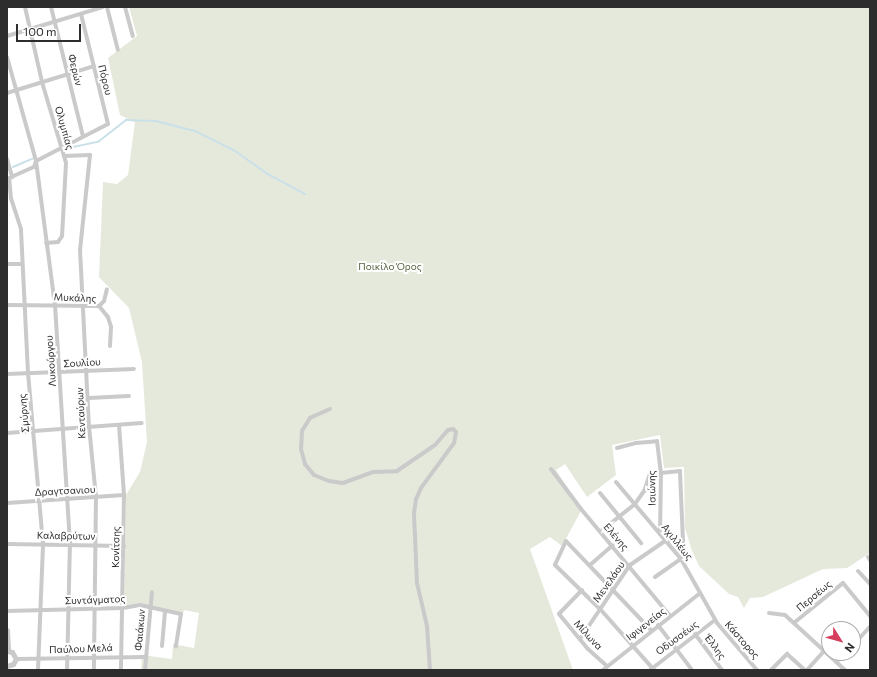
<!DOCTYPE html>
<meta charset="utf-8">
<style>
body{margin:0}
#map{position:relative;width:877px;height:677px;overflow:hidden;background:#fff;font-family:Commissioner,sans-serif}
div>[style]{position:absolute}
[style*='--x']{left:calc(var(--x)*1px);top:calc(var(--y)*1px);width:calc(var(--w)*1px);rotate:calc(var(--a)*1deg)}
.green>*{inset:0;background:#e5e9dc}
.stream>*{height:1.5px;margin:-0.75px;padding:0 0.75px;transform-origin:0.75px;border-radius:0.75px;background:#cae0e8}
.minor>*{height:4px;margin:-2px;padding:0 2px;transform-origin:2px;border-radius:2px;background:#cacaca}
.tertiary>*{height:5px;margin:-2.5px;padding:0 2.5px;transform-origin:2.5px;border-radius:2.5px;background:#cacaca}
span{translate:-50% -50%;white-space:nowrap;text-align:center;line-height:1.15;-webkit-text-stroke:4px #fff;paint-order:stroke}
.street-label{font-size:10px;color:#2d2d2d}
.park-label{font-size:10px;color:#55643f}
.frame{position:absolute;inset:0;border:8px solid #2d2d2d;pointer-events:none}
.north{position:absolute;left:821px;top:621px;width:40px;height:40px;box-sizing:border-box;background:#fff;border:1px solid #ababab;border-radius:50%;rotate:127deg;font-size:11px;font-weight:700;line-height:16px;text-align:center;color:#2d2d2d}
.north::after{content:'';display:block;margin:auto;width:14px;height:18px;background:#d53f5d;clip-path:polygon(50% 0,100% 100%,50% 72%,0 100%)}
.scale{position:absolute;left:16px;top:24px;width:65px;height:18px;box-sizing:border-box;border:2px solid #2d2d2d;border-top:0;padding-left:5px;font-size:12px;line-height:14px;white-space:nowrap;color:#2d2d2d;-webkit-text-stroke:3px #fff;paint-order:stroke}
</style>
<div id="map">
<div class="green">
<div style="clip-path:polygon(129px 7px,870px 7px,870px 553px,847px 568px,823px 569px,763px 597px,750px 598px,744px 608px,738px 597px,729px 594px,699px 566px,692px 551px,685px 528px,684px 467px,664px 468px,660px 435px,612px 445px,616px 475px,587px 497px,565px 464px,556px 470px,582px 509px,562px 546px,550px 537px,530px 549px,573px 670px,141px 670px,142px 655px,172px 659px,173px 644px,194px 648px,199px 613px,184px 610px,183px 614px,140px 603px,124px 606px,126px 495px,140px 472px,147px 442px,142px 362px,129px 308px,99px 277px,103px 182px,117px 184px,128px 175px,135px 122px,120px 115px,108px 58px,137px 36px)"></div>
</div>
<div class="stream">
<div style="--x:64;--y:149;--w:35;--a:-12"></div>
<div style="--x:98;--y:142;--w:36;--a:-38"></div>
<div style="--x:126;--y:120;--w:30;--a:2"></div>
<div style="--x:156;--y:121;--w:40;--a:14.4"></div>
<div style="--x:195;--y:131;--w:43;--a:26"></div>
<div style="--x:234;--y:150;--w:42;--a:35.2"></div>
<div style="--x:268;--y:174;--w:42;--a:28.4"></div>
<div style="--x:13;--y:167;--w:21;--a:-23"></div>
</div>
<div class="minor">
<div style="--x:25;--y:7;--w:77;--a:77.2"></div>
<div style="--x:42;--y:82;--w:84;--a:73.5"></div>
<div style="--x:66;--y:163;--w:73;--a:93.1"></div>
<div style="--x:62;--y:236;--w:7;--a:124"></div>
<div style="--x:58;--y:242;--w:12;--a:175"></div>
<div style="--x:51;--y:7;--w:133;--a:76.1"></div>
<div style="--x:107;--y:7;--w:44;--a:75.7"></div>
<div style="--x:125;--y:7;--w:30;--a:75"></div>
<div style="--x:7;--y:36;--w:100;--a:-16.8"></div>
<div style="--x:7;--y:57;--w:108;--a:74.4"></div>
<div style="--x:36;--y:161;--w:145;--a:82.5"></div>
<div style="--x:55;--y:305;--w:236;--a:86.4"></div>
<div style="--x:70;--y:541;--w:129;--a:91.3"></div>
<div style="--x:7;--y:93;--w:91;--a:-17.2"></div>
<div style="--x:64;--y:156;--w:26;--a:-2"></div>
<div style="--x:90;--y:155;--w:96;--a:96"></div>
<div style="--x:80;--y:250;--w:176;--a:87.1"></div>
<div style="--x:89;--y:426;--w:71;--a:84.4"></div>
<div style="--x:96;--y:497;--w:173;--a:90.7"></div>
<div style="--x:7;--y:159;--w:19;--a:74"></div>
<div style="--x:7;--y:264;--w:15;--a:0"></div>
<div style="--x:7;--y:305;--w:92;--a:0.6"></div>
<div style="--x:99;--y:306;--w:14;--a:51"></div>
<div style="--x:108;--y:317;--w:10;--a:73"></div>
<div style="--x:111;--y:327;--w:19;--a:93"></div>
<div style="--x:99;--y:306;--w:7;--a:-45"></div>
<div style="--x:104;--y:301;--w:12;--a:-76"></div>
<div style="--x:7;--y:374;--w:127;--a:-2.3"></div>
<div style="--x:89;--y:398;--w:40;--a:-2.9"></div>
<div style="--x:330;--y:409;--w:22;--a:156"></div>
<div style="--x:310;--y:418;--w:15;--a:122"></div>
<div style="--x:302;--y:431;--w:18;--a:93"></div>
<div style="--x:301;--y:449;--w:16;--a:75"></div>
<div style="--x:305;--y:464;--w:14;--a:51"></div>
<div style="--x:314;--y:475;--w:16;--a:22"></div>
<div style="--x:329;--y:481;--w:14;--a:8"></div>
<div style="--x:343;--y:483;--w:33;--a:-20"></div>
<div style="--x:374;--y:472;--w:23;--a:-2"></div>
<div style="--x:397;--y:471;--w:46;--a:-34.4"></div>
<div style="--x:435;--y:445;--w:20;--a:-49"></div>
<div style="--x:448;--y:430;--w:5;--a:-11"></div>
<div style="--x:453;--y:429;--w:4;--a:45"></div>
<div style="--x:456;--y:432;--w:11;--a:100"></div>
<div style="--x:454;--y:443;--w:56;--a:126.3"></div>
<div style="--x:421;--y:488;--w:12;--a:114"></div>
<div style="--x:416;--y:499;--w:15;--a:98"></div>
<div style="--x:414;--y:514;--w:69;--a:87.5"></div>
<div style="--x:417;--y:583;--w:44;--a:76.9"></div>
<div style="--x:427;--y:626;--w:44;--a:86.1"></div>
<div style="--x:119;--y:425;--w:70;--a:85.9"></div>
<div style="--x:124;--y:495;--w:175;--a:91"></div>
<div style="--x:7;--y:433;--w:135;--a:-4.2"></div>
<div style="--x:617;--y:448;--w:20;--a:-15"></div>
<div style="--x:636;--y:443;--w:21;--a:-5"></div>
<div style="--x:657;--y:441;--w:31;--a:83"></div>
<div style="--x:661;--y:472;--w:62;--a:90.9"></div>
<div style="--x:551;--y:469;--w:50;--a:53.1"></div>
<div style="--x:581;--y:509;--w:139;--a:50.2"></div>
<div style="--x:616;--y:482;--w:101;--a:49.8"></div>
<div style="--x:681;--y:559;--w:73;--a:60.6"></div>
<div style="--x:717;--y:623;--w:62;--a:49.6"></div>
<div style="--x:600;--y:493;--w:65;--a:50.6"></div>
<div style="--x:7;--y:503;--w:117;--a:-3.9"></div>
<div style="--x:7;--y:544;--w:117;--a:1"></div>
<div style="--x:868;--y:557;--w:4;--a:56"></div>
<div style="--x:590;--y:565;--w:30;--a:-41"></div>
<div style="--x:858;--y:571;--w:18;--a:47"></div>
<div style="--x:655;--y:577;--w:32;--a:-35"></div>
<div style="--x:582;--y:590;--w:33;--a:134"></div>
<div style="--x:559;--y:614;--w:45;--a:50.4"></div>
<div style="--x:588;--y:649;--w:25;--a:42"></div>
<div style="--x:7;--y:611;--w:116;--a:-1.5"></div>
<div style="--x:123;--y:608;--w:17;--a:-10"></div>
<div style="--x:140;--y:605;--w:42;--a:12.4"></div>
<div style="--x:181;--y:614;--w:33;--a:99"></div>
<div style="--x:769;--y:613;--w:16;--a:7"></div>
<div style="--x:785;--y:615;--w:81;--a:42.5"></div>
<div style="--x:795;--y:622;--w:62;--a:-39.1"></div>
<div style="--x:843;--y:583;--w:43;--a:50.7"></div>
<div style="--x:658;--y:625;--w:56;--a:52.9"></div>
<div style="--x:651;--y:630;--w:123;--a:-133.7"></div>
<div style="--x:566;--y:541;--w:26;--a:115"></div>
<div style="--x:555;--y:565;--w:64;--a:44.4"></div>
<div style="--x:601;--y:610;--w:80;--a:48.5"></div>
<div style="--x:695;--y:634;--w:45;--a:53.1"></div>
<div style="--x:580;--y:639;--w:89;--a:-56"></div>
<div style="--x:630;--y:565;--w:42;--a:-34.4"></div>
<div style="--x:665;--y:541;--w:18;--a:0"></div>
<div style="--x:683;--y:541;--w:70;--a:-92.5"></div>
<div style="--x:680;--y:471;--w:30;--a:174"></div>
<div style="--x:650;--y:474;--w:18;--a:109"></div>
<div style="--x:644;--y:491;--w:16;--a:125"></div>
<div style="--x:635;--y:504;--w:43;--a:141.5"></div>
<div style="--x:853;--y:645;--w:25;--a:-47"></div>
<div style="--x:162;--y:646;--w:34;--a:-85"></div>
<div style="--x:16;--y:659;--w:130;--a:-0.9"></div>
<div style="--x:836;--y:662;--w:13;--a:-45"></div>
<div style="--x:38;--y:670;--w:126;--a:-87.7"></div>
<div style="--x:43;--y:544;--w:172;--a:-95"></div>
<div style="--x:28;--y:373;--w:144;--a:-92.8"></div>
<div style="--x:21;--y:229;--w:32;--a:-108"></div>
<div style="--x:11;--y:199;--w:21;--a:-95"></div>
<div style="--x:9;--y:178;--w:27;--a:-24"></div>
<div style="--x:34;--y:167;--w:6;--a:-72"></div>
<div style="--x:36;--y:161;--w:81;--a:-27.2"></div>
<div style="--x:108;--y:124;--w:113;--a:-103.8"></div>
<div style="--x:145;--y:670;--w:78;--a:-84.9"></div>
<div style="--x:603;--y:670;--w:124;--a:-38.4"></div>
<div style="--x:650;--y:670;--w:82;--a:-37.6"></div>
<div style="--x:771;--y:670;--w:23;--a:-45"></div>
<div style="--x:787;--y:654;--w:24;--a:42"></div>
<div style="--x:807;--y:670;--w:25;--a:-48"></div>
</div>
<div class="tertiary">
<div style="--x:7;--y:630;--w:21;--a:87"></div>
<div style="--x:7;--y:651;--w:5;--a:11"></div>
<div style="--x:12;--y:652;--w:8;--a:60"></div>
<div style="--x:16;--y:659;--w:6;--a:121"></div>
<div style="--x:13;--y:664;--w:6;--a:162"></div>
</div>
<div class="street-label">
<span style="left:75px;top:70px;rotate:76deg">Φερών</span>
<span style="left:105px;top:80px;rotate:76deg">Πόρου</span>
<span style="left:64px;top:128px;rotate:74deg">Ολυμπίας</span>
<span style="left:75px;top:298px;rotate:3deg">Μυκάλης</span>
<span style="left:51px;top:361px;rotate:-94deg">Λυκούργου</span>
<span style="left:82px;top:363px;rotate:-3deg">Σουλίου</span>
<span style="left:24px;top:413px;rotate:-95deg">Σμύρνης</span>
<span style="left:81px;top:413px;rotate:-93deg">Κενταύρων</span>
<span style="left:652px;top:488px;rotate:-91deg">Ισιώνης</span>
<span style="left:65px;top:491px;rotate:-3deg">Δραγτσανιου</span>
<span style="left:66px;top:536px;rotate:1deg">Καλαβρύτων</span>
<span style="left:616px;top:537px;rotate:49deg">Ελένης</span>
<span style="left:677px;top:542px;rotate:51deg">Αχιλλέως</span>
<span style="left:116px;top:547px;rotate:-89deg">Κονίτσης</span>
<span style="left:609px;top:582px;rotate:-55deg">Μενελάου</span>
<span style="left:814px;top:596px;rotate:-40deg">Περσέως</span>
<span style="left:95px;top:600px;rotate:-2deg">Συντάγματος</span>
<span style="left:646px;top:624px;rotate:-38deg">Ιφιγενείας</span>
<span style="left:140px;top:630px;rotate:-85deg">Φαιάκων</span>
<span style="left:588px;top:635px;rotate:47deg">Μίλωνα</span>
<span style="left:677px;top:638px;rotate:-37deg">Οδυσσέως</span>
<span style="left:742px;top:640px;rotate:49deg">Κάστορος</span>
<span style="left:715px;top:647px;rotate:53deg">Έλλης</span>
<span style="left:81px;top:649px;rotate:-2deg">Παύλου Μελά</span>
</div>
<div class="park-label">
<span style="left:390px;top:267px">Ποικίλο Όρος</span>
</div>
<div class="frame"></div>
<div class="north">N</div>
<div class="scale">100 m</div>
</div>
